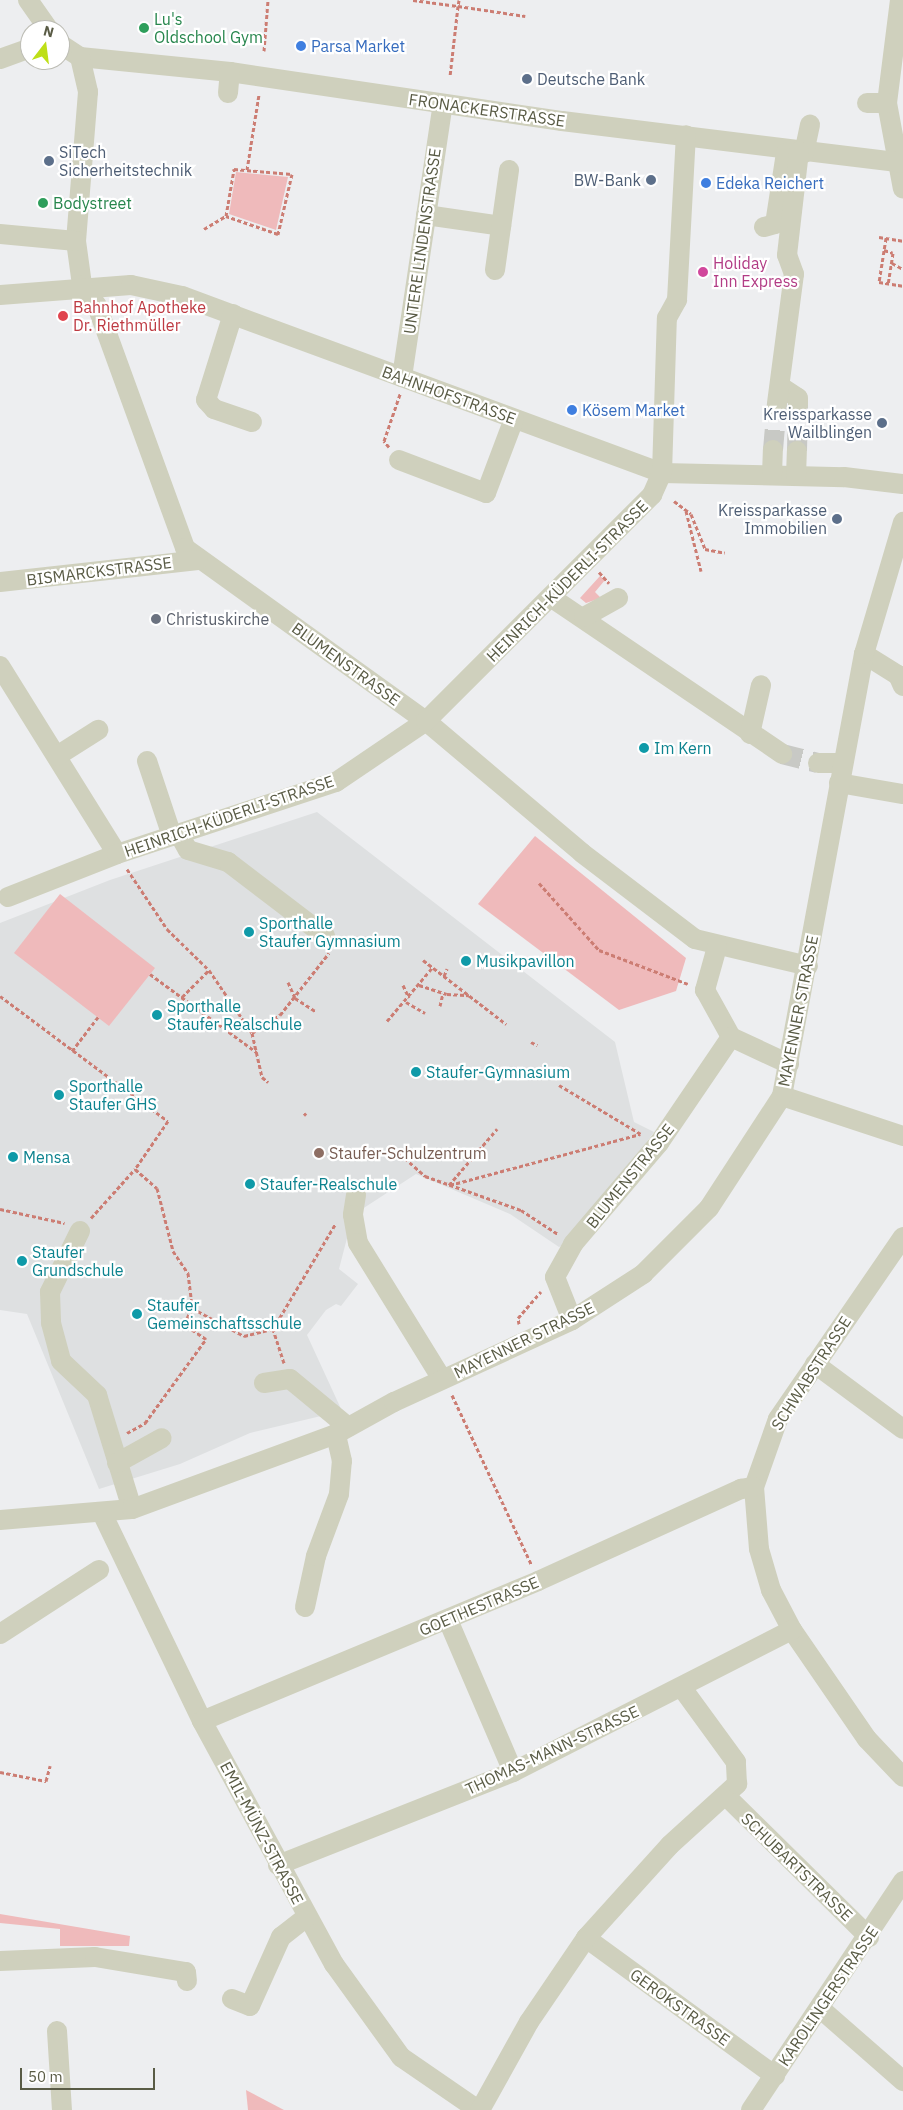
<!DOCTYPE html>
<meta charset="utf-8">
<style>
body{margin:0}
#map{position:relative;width:903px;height:2110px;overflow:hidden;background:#edeef0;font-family:"IBM Plex Sans",sans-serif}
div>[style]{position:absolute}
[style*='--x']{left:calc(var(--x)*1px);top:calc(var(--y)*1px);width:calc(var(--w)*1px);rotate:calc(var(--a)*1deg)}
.education>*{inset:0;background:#dee0e1}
.green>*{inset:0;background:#efbabb}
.minor-tunnel>*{height:20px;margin-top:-10px;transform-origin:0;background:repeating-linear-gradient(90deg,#c8c9c5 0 20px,transparent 0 30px)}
.path>*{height:3px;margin-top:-1.5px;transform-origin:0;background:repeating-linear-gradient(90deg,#cc7d73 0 4px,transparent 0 6.5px)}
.minor>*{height:20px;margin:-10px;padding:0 10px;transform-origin:10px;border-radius:10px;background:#cfd0bd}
.dots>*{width:14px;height:14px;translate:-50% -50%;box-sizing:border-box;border:2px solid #fff;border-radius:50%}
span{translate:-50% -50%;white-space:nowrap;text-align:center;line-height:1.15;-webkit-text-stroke:4.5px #fff;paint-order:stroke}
.leisure-label{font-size:16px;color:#27864d}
.left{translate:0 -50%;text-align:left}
.shop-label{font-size:16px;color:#366cbe}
.service-label{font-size:16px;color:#4e5e75}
.right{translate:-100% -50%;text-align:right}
.street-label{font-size:16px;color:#595b45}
.hotel-label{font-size:16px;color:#b23c85}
.health-label{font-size:16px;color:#be3a42}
.worship-label{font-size:16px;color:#5b616d}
.culture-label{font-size:16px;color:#0d838f}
.education-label{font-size:16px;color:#785e54}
.north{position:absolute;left:20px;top:20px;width:50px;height:50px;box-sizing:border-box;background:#fff;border:1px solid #bdbdb5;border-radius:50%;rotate:15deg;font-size:14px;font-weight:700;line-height:20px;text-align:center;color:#595b45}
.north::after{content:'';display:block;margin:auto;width:18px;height:22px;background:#bedf18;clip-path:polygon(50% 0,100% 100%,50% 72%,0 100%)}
.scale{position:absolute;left:20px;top:2068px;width:135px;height:22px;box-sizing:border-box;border:2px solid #595b45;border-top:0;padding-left:6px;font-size:15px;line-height:18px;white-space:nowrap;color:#595b45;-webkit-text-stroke:4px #fff;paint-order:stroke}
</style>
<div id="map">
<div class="education">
<div style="clip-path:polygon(317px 812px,615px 1042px,634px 1122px,654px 1132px,576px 1239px,559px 1247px,510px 1214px,416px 1174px,353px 1215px,339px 1269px,358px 1284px,341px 1306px,336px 1304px,326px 1310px,307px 1335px,342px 1411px,250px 1433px,180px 1464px,99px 1489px,27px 1314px,0 1310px,0 923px,110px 880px)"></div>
</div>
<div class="green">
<div style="clip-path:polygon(236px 172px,288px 177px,276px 230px,229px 214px)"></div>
<div style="clip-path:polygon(600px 576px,605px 580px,595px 592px,601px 598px,586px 603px,580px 598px)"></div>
<div style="clip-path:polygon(535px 836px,686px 958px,676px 991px,619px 1010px,478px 904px)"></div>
<div style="clip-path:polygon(60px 894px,155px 968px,109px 1026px,14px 953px)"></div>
<div style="clip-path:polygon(0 1914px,130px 1936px,129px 1946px,60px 1946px,60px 1929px,0 1923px)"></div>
<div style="clip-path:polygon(246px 2090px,284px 2110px,248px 2110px)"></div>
</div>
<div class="minor-tunnel">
<div style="--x:773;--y:450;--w:47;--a:-85.1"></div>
<div style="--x:797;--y:451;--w:47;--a:-88.8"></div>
<div style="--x:782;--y:754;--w:37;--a:14"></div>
</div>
<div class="path">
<div style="--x:413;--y:0;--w:45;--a:7.6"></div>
<div style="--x:458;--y:6;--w:70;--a:96.5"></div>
<div style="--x:459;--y:0;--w:6;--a:99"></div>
<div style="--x:458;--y:6;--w:68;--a:8.5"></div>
<div style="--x:264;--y:51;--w:51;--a:-85.5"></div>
<div style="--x:234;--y:169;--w:58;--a:4.9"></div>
<div style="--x:292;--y:174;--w:62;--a:103.1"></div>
<div style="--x:278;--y:234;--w:55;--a:-160.9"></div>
<div style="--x:226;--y:216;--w:48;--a:-80.3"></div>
<div style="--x:247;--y:170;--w:77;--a:-81"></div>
<div style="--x:204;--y:229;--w:26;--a:-31"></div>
<div style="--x:879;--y:237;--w:24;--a:9"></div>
<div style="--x:886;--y:238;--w:45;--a:99"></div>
<div style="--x:879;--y:282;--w:24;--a:9"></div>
<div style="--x:884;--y:250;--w:9;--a:18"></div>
<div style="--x:893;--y:253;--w:31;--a:99"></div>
<div style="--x:892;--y:263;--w:13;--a:29"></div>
<div style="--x:389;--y:447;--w:8;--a:-130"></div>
<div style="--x:384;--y:441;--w:50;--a:-71.2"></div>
<div style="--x:674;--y:501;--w:21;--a:37"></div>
<div style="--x:691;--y:514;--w:38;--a:68"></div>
<div style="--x:705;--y:549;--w:20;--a:11"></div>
<div style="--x:686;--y:511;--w:62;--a:76"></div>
<div style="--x:599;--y:572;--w:15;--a:48"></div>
<div style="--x:127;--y:869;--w:72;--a:56.3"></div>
<div style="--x:167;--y:929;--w:59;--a:44.3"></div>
<div style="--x:209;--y:970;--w:76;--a:55.7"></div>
<div style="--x:252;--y:1033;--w:45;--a:77.2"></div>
<div style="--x:262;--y:1077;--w:8;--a:40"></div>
<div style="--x:539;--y:883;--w:90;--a:48.2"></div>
<div style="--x:599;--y:950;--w:95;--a:20.9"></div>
<div style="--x:423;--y:960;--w:105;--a:37.6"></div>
<div style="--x:150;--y:974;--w:132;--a:36.3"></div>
<div style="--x:444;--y:976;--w:8;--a:-67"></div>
<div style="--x:288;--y:982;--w:17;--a:66"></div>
<div style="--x:295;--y:998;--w:24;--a:33"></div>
<div style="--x:403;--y:985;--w:14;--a:65"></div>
<div style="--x:419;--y:985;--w:29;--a:18"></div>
<div style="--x:447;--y:994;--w:22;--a:3"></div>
<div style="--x:0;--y:996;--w:209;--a:36.7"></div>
<div style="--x:168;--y:1121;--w:58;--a:124.5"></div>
<div style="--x:135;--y:1169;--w:29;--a:41"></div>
<div style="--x:157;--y:1188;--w:65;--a:75.7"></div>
<div style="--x:173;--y:1251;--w:27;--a:56"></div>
<div style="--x:188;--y:1273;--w:35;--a:83"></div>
<div style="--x:192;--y:1308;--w:59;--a:28.3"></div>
<div style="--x:244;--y:1336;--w:30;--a:-14"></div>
<div style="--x:182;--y:997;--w:38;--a:-45"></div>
<div style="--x:406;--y:1002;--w:22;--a:30"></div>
<div style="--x:440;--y:1006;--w:13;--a:-77"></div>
<div style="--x:387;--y:1021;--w:70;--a:-49.7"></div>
<div style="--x:252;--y:1033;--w:33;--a:-33"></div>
<div style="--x:280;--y:1015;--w:79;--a:-51.7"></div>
<div style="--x:531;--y:1042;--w:7;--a:27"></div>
<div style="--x:72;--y:1051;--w:43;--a:-52.6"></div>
<div style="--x:559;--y:1085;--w:96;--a:30.9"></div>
<div style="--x:304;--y:1113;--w:3;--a:45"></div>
<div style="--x:390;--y:1145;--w:47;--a:41.5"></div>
<div style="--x:425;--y:1176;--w:102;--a:19.5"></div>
<div style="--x:521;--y:1210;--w:44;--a:33"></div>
<div style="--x:449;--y:1185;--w:74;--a:-49.4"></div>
<div style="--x:450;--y:1185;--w:197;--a:-15"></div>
<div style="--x:0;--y:1209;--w:66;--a:12.2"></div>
<div style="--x:91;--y:1218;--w:66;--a:-48.1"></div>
<div style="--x:519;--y:1324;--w:6;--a:-99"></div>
<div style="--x:518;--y:1318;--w:35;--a:-49"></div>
<div style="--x:284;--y:1363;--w:36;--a:-108"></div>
<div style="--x:273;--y:1329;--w:123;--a:-59.3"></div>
<div style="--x:452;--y:1395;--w:187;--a:64.9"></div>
<div style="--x:127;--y:1433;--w:21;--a:-29"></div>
<div style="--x:145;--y:1423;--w:104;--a:-54"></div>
<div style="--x:206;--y:1339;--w:27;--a:-146"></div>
<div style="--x:184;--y:1324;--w:18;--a:-63"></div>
<div style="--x:0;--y:1772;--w:47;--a:11.1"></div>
<div style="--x:46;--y:1781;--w:16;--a:-75"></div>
</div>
<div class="minor">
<div style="--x:28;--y:0;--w:37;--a:55"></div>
<div style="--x:900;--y:0;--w:104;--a:97.2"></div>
<div style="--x:887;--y:103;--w:87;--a:79.5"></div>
<div style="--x:60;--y:44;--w:24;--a:33"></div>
<div style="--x:80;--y:57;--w:151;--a:5.7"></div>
<div style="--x:230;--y:72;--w:336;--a:8.4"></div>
<div style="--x:562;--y:121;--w:344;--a:7"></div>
<div style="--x:80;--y:57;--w:36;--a:77"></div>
<div style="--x:88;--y:92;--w:149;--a:94.6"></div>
<div style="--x:76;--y:241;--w:44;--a:82.2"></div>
<div style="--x:82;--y:285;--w:26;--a:54"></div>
<div style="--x:97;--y:306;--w:258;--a:70"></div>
<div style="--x:185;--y:548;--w:297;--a:35.7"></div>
<div style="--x:426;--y:721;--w:204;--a:40.2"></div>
<div style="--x:582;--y:853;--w:142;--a:37.3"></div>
<div style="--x:695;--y:939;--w:116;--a:13.4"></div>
<div style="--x:0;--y:59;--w:32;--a:-20"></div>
<div style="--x:228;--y:93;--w:21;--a:-85"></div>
<div style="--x:867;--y:103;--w:20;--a:0"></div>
<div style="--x:804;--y:153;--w:29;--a:-78"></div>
<div style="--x:426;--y:215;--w:76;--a:8.3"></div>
<div style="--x:764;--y:227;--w:11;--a:-15"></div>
<div style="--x:775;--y:224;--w:72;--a:-81.2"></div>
<div style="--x:0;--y:234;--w:76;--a:5.3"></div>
<div style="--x:495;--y:270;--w:101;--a:-82"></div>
<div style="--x:0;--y:295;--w:131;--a:-4.4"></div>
<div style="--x:131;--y:285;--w:52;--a:12.2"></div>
<div style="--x:182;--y:296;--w:512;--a:20.24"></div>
<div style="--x:662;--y:473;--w:182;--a:1.3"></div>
<div style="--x:844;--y:477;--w:59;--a:6.8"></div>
<div style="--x:233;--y:314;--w:90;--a:107.4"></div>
<div style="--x:206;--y:400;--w:12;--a:48"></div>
<div style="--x:214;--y:409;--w:40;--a:18.9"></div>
<div style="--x:402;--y:377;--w:276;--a:-81.5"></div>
<div style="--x:781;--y:387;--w:20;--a:33"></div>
<div style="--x:798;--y:398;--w:6;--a:90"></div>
<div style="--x:777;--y:403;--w:130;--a:-82.5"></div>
<div style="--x:794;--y:274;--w:20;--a:-110"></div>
<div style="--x:787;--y:255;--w:104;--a:-83.4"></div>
<div style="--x:399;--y:460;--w:93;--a:20.8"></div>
<div style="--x:486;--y:493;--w:79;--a:-69.3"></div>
<div style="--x:772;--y:475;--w:25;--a:-88"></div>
<div style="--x:796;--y:476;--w:25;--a:-88"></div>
<div style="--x:0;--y:582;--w:199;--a:-6.3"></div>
<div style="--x:552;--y:598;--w:278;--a:34.1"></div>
<div style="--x:584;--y:617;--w:39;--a:-29"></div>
<div style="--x:864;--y:654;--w:40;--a:32"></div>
<div style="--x:898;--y:675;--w:12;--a:66"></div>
<div style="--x:0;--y:666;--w:221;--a:58.1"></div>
<div style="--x:750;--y:734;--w:50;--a:-77.3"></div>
<div style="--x:57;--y:756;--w:49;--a:-32.4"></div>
<div style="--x:147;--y:761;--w:79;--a:71.6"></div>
<div style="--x:818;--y:763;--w:24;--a:0"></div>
<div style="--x:839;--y:783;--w:65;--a:9.8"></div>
<div style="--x:179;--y:834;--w:18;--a:61"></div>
<div style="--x:188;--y:850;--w:42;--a:16.7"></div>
<div style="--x:228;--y:862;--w:122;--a:37.3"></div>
<div style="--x:8;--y:897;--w:117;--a:-21.5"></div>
<div style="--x:117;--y:854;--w:231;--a:-18.2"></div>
<div style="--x:336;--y:782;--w:109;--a:-34.1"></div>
<div style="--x:426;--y:721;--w:320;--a:-45"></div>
<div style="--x:652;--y:495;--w:24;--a:-66"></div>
<div style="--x:662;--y:473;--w:155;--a:-88.2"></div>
<div style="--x:667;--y:318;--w:21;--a:-61"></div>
<div style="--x:677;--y:300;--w:165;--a:-86.9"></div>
<div style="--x:717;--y:947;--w:45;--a:105.6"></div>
<div style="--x:705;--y:990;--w:54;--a:61"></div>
<div style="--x:731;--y:1037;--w:64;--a:25"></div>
<div style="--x:782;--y:1096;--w:127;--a:18.3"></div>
<div style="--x:356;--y:1195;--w:20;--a:99"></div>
<div style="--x:353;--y:1215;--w:28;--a:80"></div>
<div style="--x:358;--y:1243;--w:160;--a:58.3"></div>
<div style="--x:80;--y:1231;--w:68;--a:116.2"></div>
<div style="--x:50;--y:1292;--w:31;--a:88"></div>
<div style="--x:51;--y:1323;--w:39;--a:75"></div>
<div style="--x:61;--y:1361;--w:50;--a:43.4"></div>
<div style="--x:97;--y:1395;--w:119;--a:72.9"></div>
<div style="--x:903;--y:1237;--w:221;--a:124.5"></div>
<div style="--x:778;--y:1419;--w:72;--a:109.4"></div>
<div style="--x:754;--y:1487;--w:62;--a:85.4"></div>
<div style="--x:759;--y:1549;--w:43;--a:73.7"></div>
<div style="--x:771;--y:1590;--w:45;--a:62.3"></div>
<div style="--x:792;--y:1630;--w:132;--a:55.5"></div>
<div style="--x:867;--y:1739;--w:52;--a:46.5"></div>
<div style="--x:572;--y:1320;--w:46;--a:-111.6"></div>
<div style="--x:555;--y:1277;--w:38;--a:-61"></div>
<div style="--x:573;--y:1244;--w:133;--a:-49.6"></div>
<div style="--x:659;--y:1143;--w:128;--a:-55.8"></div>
<div style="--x:815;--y:1364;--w:109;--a:36.5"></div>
<div style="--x:264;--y:1383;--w:26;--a:-9"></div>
<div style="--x:290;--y:1379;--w:75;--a:39.6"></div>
<div style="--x:117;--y:1463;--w:51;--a:-29.1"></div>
<div style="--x:102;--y:1513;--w:231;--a:64.3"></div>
<div style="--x:202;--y:1721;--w:277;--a:61.5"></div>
<div style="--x:334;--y:1964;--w:115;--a:54.2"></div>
<div style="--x:401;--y:2057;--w:93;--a:34.5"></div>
<div style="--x:0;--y:1520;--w:132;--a:-4.8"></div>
<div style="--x:132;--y:1509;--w:217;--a:-20.2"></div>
<div style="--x:336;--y:1434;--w:66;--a:-28.9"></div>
<div style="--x:394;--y:1402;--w:196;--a:-24.7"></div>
<div style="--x:572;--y:1320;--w:85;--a:-32.9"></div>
<div style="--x:643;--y:1274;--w:93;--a:-45"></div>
<div style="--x:709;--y:1208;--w:134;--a:-56.9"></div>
<div style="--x:782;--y:1096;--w:450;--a:-79.5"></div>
<div style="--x:864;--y:654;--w:138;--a:-73.5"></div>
<div style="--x:305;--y:1607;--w:52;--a:-77.8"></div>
<div style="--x:316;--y:1556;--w:66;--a:-69.6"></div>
<div style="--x:339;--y:1494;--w:33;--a:-85"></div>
<div style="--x:342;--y:1461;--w:28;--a:-103"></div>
<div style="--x:448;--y:1620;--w:165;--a:66.8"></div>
<div style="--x:0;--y:1634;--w:118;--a:-32.9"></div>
<div style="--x:202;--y:1721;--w:364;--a:-22.6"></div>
<div style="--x:538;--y:1581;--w:223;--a:-24.4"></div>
<div style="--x:741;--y:1489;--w:13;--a:-9"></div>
<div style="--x:726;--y:1796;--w:201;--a:44.6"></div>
<div style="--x:278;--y:1865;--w:253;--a:-21.6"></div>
<div style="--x:513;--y:1772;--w:313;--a:-27"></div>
<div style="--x:586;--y:1938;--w:234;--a:36.1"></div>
<div style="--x:0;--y:1961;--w:95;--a:-2.4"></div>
<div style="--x:95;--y:1957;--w:92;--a:9.4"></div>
<div style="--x:186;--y:1972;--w:9;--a:84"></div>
<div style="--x:232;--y:1999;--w:19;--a:21"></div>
<div style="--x:250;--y:2006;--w:76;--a:-65.8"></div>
<div style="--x:281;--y:1937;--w:33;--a:-38"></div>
<div style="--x:822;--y:2010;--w:108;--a:41.2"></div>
<div style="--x:57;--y:2031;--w:79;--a:86.4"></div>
<div style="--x:480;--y:2110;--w:101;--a:-60.9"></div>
<div style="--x:529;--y:2022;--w:102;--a:-55.8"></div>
<div style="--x:586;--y:1938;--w:125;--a:-47.9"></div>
<div style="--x:670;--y:1845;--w:91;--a:-42.3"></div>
<div style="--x:737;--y:1784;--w:22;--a:-93"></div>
<div style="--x:736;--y:1762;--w:92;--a:-126.1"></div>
<div style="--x:751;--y:2110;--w:275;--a:-56.4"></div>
</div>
<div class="dots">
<div style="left:144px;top:28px;background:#2e9e5b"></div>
<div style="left:301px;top:46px;background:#3f7fe0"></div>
<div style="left:527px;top:79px;background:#5c6f8a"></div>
<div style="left:49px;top:161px;background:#5c6f8a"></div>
<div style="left:651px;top:180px;background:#5c6f8a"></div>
<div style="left:706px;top:183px;background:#3f7fe0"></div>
<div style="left:43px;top:203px;background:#2e9e5b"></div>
<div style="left:703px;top:272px;background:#d1479c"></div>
<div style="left:63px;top:316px;background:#e0444e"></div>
<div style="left:572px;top:410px;background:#3f7fe0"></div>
<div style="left:882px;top:423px;background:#5c6f8a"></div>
<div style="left:837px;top:519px;background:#5c6f8a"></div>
<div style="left:156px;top:619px;background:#6b7280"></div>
<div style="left:644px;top:748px;background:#0f9aa8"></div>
<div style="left:249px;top:932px;background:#0f9aa8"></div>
<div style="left:466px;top:961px;background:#0f9aa8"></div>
<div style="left:157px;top:1015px;background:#0f9aa8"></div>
<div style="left:416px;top:1072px;background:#0f9aa8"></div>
<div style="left:59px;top:1095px;background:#0f9aa8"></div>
<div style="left:319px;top:1153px;background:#8d6e63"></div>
<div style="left:13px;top:1157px;background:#0f9aa8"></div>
<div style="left:250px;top:1184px;background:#0f9aa8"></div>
<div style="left:22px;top:1261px;background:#0f9aa8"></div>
<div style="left:137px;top:1314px;background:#0f9aa8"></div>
</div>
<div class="leisure-label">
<span class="left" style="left:154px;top:28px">Lu's<br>Oldschool Gym</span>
<span class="left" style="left:53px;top:203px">Bodystreet</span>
</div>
<div class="shop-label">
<span class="left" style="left:311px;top:46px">Parsa Market</span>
<span class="left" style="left:716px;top:183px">Edeka Reichert</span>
<span class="left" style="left:582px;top:410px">Kösem Market</span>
</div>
<div class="service-label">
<span class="left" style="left:537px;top:79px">Deutsche Bank</span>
<span class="left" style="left:59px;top:161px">SiTech<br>Sicherheitstechnik</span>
<span class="right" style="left:641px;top:180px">BW-Bank</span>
<span class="right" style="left:872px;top:423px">Kreissparkasse<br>Wailblingen</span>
<span class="right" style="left:827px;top:519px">Kreissparkasse<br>Immobilien</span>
</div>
<div class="street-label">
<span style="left:487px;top:110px;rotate:8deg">FRONACKERSTRASSE</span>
<span style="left:422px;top:241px;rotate:-82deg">UNTERE LINDENSTRASSE</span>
<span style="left:449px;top:395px;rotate:20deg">BAHNHOFSTRASSE</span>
<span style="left:99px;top:571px;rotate:-7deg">BISMARCKSTRASSE</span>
<span style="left:567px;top:581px;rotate:-45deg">HEINRICH-KÜDERLI-STRASSE</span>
<span style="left:346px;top:664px;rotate:36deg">BLUMENSTRASSE</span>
<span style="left:229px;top:816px;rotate:-19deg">HEINRICH-KÜDERLI-STRASSE</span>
<span style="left:798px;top:1011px;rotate:-79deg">MAYENNER STRASSE</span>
<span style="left:630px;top:1176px;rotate:-51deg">BLUMENSTRASSE</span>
<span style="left:524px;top:1340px;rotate:-26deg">MAYENNER STRASSE</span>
<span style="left:811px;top:1373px;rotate:-57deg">SCHWABSTRASSE</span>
<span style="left:479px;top:1606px;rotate:-23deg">GOETHESTRASSE</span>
<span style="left:552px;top:1750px;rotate:-25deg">THOMAS-MANN-STRASSE</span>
<span style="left:262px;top:1833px;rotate:62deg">EMIL-MÜNZ-STRASSE</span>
<span style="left:797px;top:1867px;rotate:44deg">SCHUBARTSTRASSE</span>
<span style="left:828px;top:1996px;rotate:-56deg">KAROLINGERSTRASSE</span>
<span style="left:680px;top:2007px;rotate:36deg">GEROKSTRASSE</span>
</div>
<div class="hotel-label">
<span class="left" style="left:713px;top:272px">Holiday<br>Inn Express</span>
</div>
<div class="health-label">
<span class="left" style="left:73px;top:316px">Bahnhof Apotheke<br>Dr. Riethmüller</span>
</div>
<div class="worship-label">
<span class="left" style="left:166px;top:619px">Christuskirche</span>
</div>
<div class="culture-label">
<span class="left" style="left:654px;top:748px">Im Kern</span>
<span class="left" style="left:259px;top:932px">Sporthalle<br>Staufer Gymnasium</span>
<span class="left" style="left:476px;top:961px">Musikpavillon</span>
<span class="left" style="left:167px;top:1015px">Sporthalle<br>Staufer Realschule</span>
<span class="left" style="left:426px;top:1072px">Staufer-Gymnasium</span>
<span class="left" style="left:69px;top:1095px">Sporthalle<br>Staufer GHS</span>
<span class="left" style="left:23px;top:1157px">Mensa</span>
<span class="left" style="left:260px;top:1184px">Staufer-Realschule</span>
<span class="left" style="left:32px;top:1261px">Staufer<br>Grundschule</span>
<span class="left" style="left:147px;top:1314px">Staufer<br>Gemeinschaftsschule</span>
</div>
<div class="education-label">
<span class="left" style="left:329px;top:1153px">Staufer-Schulzentrum</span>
</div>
<div class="north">N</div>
<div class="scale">50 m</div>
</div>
